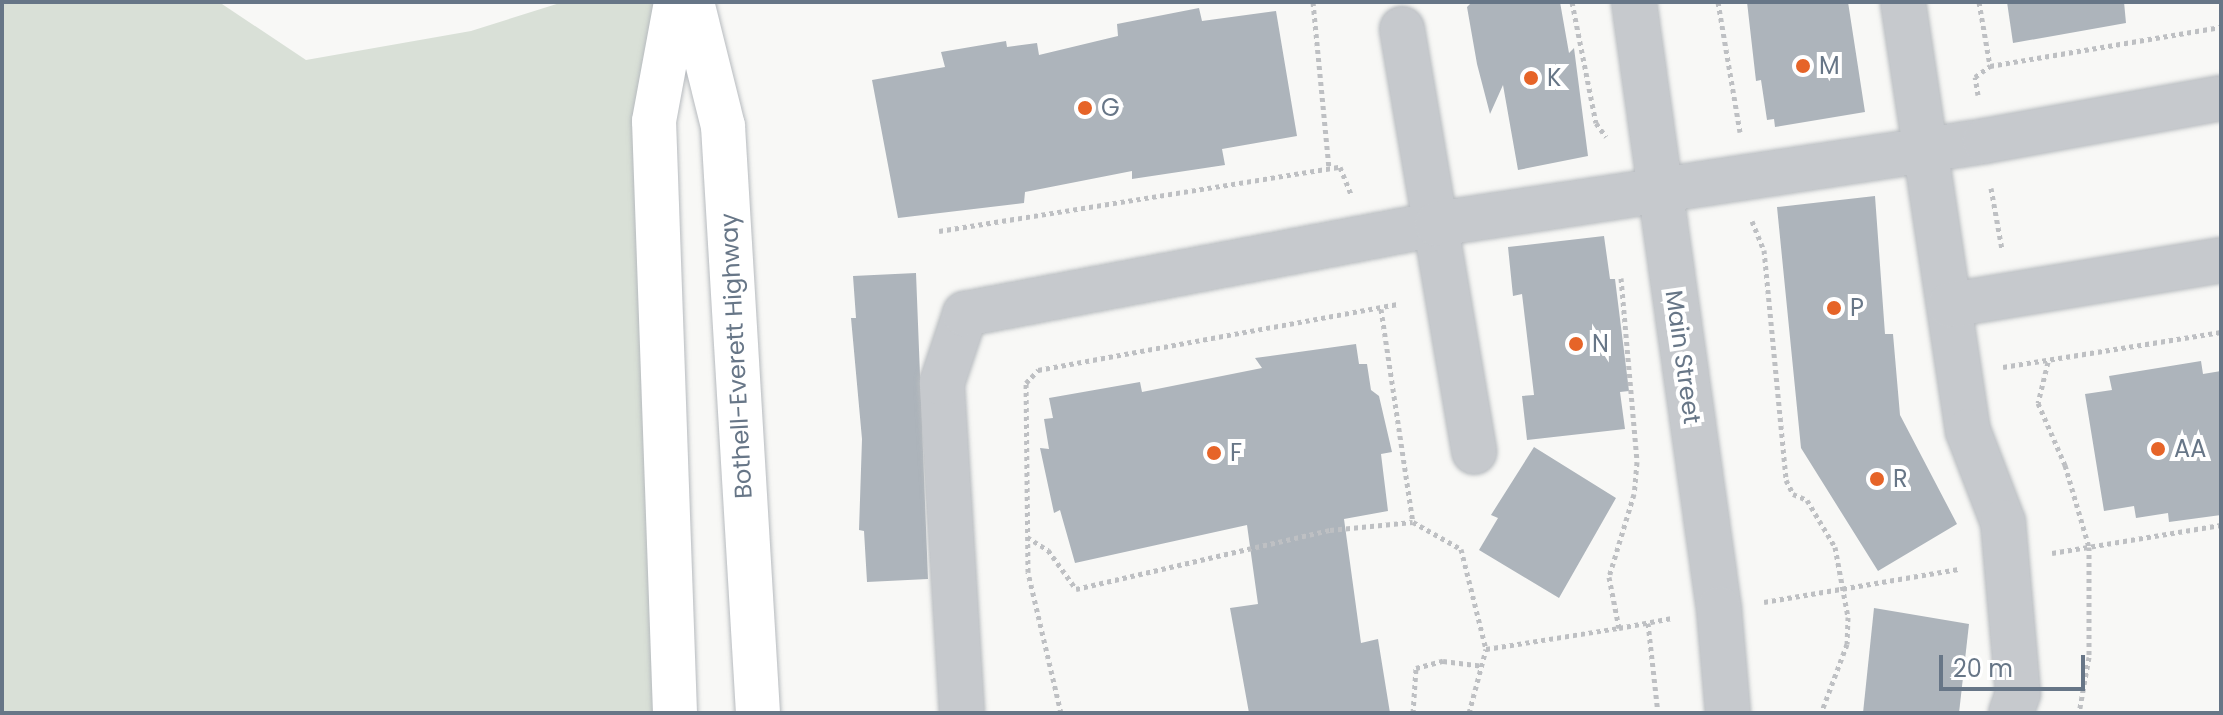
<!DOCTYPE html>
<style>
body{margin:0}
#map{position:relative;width:2223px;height:715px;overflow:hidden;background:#f8f8f6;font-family:Poppins,sans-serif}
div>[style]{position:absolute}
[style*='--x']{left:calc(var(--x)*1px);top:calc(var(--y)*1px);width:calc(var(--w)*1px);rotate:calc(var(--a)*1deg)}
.green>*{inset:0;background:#d9e0d7}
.building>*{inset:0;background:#adb4bb}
.path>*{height:5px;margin-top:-2.5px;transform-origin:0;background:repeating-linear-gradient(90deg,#bec0c3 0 4px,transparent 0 8px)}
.roads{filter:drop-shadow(0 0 2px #b7bbbf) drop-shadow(0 0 2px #b7bbbf)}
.minor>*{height:44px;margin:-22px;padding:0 22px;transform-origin:22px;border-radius:22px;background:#c6c9cd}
.major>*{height:44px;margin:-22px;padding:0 22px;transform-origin:22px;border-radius:22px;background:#fff}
.dots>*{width:22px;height:22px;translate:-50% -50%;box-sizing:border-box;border:4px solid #fff;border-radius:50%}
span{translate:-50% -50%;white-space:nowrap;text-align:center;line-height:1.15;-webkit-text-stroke:8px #fff;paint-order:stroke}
.poi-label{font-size:24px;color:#677687}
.left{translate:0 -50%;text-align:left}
.street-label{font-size:24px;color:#677687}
.frame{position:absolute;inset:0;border:4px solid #677687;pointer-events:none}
.scale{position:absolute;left:1939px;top:655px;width:146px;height:36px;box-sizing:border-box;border:4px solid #677687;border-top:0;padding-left:10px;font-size:24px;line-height:28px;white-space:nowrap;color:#677687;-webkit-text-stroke:6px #fff;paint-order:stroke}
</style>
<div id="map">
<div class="green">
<div style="clip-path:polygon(2px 2px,219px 2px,306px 60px,471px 31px,563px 2px,676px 2px,675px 713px,2px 713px)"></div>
</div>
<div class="building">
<div style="clip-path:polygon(1472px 2px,1560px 2px,1569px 53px,1574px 48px,1588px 156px,1518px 170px,1503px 85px,1490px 114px,1477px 64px,1467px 7px)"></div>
<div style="clip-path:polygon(1747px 2px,1848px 2px,1865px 112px,1775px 127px,1774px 119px,1767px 120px,1761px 80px,1756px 81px)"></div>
<div style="clip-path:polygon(2007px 2px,2124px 2px,2126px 23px,2013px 43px)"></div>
<div style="clip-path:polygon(1199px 8px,1202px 21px,1276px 11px,1297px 136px,1222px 149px,1225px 165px,1132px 179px,1132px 171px,1025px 192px,1024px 203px,898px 218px,872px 80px,945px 67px,941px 52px,1006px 41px,1007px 47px,1037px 43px,1039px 55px,1118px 36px,1117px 24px)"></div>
<div style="clip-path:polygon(1875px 196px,1885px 334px,1893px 334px,1900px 415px,1957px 524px,1878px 571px,1801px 448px,1777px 207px)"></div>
<div style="clip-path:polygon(1604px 236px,1610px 279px,1615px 279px,1629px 391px,1620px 392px,1625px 429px,1527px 440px,1522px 396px,1534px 395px,1522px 294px,1513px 296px,1508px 247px)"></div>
<div style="clip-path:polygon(916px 273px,928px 579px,867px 582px,864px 531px,859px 530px,862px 439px,851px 318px,856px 318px,853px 276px)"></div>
<div style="clip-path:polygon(1356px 344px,1359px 364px,1367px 364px,1371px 390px,1379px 396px,1392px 452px,1381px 454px,1388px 511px,1344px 519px,1361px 643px,1378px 639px,1390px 713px,1249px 713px,1230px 608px,1258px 604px,1247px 525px,1075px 563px,1060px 510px,1054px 513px,1040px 448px,1049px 449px,1044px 419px,1053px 418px,1049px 398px,1140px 382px,1142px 392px,1262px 368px,1255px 358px)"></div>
<div style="clip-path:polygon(2201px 361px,2203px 374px,2221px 371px,2221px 515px,2169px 522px,2168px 513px,2136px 518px,2134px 506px,2104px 511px,2085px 394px,2112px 390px,2109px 376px)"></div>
<div style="clip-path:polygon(1534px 447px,1616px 498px,1559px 598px,1479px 550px,1498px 518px,1491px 515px)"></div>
<div style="clip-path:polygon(1874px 608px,1969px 624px,1959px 713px,1863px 713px)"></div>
</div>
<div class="path">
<div style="--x:1313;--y:2;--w:167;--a:84.5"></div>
<div style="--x:1572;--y:2;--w:123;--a:78.8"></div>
<div style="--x:1596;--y:123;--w:17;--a:54"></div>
<div style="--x:1718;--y:2;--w:132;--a:80.4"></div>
<div style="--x:1979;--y:2;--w:65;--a:80.2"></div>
<div style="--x:1978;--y:95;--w:18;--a:-99"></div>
<div style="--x:1975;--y:77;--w:19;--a:-36"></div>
<div style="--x:1990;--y:66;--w:234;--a:-9.6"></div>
<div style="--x:1991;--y:188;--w:62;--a:79.8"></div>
<div style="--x:1752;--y:221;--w:31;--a:68"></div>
<div style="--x:1764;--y:250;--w:231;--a:84.5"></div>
<div style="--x:1786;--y:480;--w:16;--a:63"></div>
<div style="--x:1793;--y:494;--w:15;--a:23"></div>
<div style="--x:1807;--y:500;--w:55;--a:59.2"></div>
<div style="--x:1835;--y:547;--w:71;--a:79.5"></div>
<div style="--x:1848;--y:617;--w:27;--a:92"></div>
<div style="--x:1847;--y:644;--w:74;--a:110.6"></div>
<div style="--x:939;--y:231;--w:406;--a:-9.1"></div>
<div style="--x:1340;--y:167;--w:29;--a:68"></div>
<div style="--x:1621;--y:278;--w:185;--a:85"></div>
<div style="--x:1637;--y:462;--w:32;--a:95"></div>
<div style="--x:1634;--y:494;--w:87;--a:106.8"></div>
<div style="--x:1609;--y:577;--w:52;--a:78.9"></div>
<div style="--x:1619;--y:628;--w:54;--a:-10.7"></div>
<div style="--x:1381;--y:309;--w:215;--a:81.5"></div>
<div style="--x:2048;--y:362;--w:42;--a:103.7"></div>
<div style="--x:2038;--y:403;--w:68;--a:66.5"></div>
<div style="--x:2065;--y:465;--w:85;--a:73.7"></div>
<div style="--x:2089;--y:547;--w:110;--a:90"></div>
<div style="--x:2089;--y:657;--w:57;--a:100.1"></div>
<div style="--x:2003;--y:367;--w:221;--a:-9.1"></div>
<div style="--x:1027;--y:537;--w:25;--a:32"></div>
<div style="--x:1048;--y:550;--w:48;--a:54.3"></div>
<div style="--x:1076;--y:589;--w:261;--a:-13.1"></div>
<div style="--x:1330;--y:530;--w:83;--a:-5.5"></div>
<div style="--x:1413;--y:522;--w:55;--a:29.4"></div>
<div style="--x:1461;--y:549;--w:103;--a:76"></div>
<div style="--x:2052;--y:553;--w:171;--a:-9.4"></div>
<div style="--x:1764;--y:602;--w:199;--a:-9.6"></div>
<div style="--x:1648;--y:623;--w:91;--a:83.7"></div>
<div style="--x:1061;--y:713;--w:145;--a:-103.2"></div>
<div style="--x:1028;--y:572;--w:189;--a:-90.6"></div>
<div style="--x:1026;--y:383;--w:18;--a:-47"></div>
<div style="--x:1038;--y:370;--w:367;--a:-10.4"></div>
<div style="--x:1413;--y:713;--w:45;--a:-86.2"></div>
<div style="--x:1416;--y:668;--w:28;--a:-15"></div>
<div style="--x:1443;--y:661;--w:39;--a:7"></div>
<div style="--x:1469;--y:713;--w:66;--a:-75.1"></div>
<div style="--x:1486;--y:649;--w:135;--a:-9"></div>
</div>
<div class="roads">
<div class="minor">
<div style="--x:1634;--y:2;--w:613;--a:82.03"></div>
<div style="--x:1719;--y:609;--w:104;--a:85.1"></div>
<div style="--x:1903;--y:2;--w:434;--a:81.4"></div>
<div style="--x:1968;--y:431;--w:97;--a:69"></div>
<div style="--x:2003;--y:522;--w:172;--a:85"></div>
<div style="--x:2018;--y:693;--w:21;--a:109"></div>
<div style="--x:1402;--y:29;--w:429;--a:80.3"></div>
<div style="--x:1950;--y:305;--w:275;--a:-9.4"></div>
<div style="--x:962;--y:713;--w:331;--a:-93.5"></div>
<div style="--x:942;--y:383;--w:73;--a:-71.6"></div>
<div style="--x:965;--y:314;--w:481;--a:-10.8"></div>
<div style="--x:1437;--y:224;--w:554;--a:-8.61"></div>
<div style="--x:1985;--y:141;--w:240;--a:-10.3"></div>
</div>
<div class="major">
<div style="--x:692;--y:2;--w:128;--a:76"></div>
<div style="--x:723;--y:126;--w:588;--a:86.59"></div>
<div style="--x:675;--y:713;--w:592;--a:-92.03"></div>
<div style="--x:654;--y:121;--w:121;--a:-79.5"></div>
</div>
</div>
<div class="dots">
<div style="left:1803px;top:66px;background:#e66428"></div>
<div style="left:1531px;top:78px;background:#e66428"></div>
<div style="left:1085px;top:108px;background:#e66428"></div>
<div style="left:1834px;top:308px;background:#e66428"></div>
<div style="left:1576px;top:344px;background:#e66428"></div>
<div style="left:2158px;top:449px;background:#e66428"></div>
<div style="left:1214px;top:453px;background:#e66428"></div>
<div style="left:1877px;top:479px;background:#e66428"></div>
</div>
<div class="poi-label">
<span class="left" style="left:1819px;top:66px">M</span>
<span class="left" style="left:1547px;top:78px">K</span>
<span class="left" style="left:1101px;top:108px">G</span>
<span class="left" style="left:1850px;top:308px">P</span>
<span class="left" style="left:1592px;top:344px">N</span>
<span class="left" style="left:2174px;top:449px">AA</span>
<span class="left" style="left:1230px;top:453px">F</span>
<span class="left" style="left:1893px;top:479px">R</span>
</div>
<div class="street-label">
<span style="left:736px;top:356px;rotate:-93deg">Bothell-Everett Highway</span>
<span style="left:1683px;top:357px;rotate:82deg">Main Street</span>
</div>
<div class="frame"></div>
<div class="scale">20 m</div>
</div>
